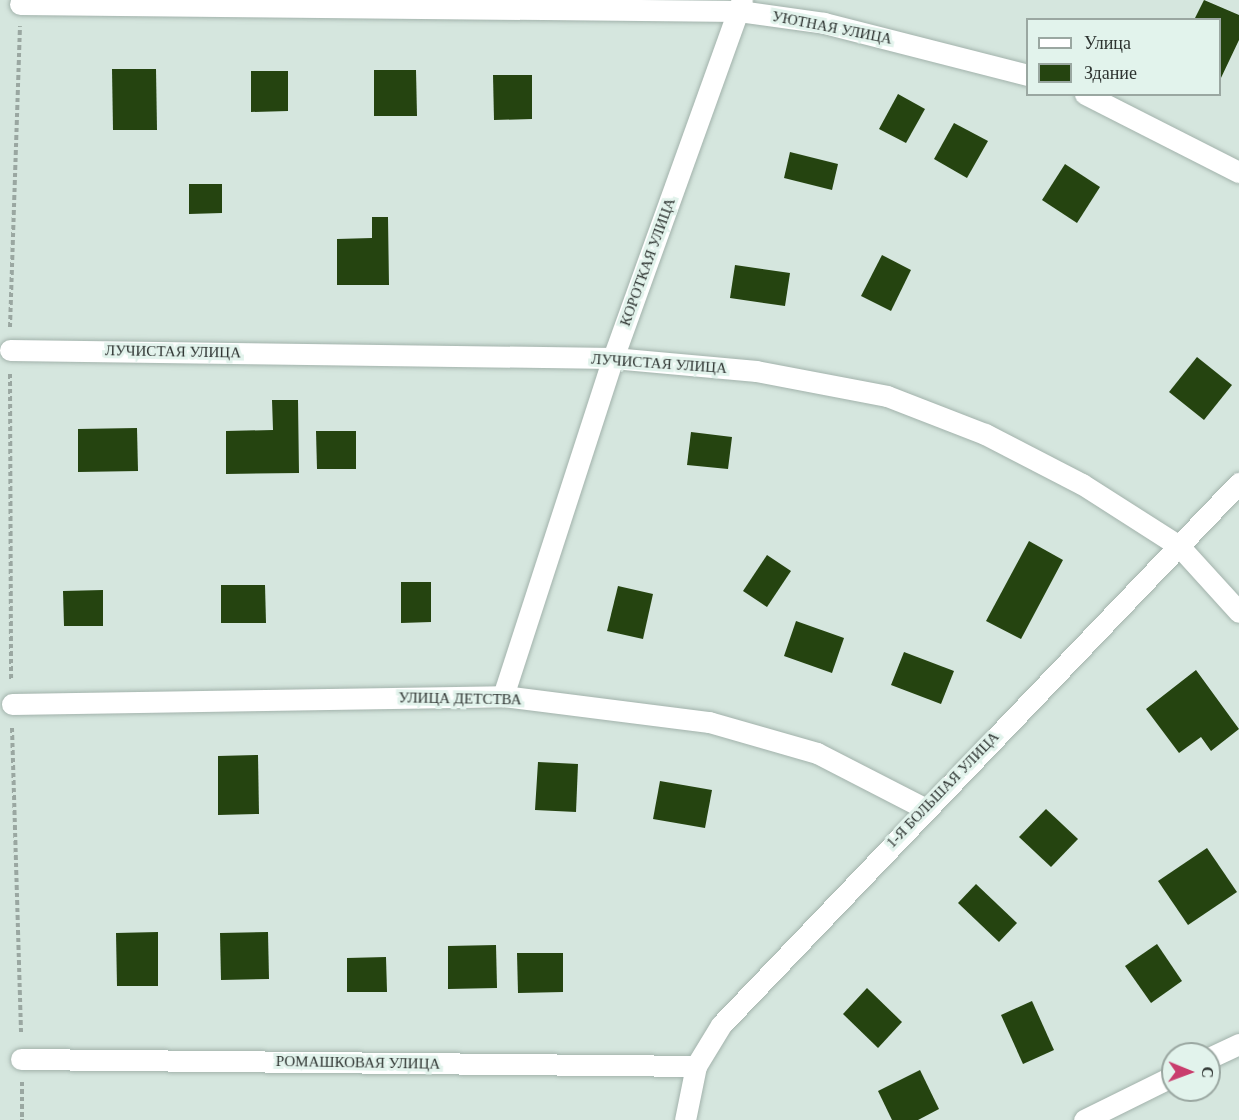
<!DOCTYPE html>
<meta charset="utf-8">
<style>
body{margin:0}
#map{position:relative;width:1239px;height:1120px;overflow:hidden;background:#d5e6de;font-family:"Times New Roman",serif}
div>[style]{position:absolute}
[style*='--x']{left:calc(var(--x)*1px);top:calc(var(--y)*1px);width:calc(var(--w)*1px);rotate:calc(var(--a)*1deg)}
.building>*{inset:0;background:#254410}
.path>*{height:4px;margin-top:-2px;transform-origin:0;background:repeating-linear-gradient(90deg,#9aa7a1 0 4.5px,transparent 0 7.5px)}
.roads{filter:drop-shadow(0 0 2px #a2b2ab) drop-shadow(0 0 2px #a2b2ab)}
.minor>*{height:21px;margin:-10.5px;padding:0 10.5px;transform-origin:10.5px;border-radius:10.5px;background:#fff}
span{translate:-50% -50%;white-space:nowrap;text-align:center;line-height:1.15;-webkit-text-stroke:6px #e2f3ec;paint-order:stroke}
.street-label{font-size:15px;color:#2e3431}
.legend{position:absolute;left:1026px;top:18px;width:195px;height:78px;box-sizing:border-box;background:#e2f3ec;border:2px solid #9aa7a1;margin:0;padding:8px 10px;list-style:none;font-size:18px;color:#2e3431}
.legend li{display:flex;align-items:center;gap:12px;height:30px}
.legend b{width:30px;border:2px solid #9aa7a1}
.north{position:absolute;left:1161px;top:1042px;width:60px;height:60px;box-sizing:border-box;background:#e2f3ec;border:2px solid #9aa7a1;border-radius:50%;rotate:91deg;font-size:16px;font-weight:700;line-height:24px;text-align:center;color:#2e3431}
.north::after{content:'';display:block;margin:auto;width:21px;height:27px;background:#c93d6d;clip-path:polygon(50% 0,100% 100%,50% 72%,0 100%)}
</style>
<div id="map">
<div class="building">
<div style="clip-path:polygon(1204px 0,1239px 15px,1239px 40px,1220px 80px,1220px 20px,1194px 20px)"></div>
<div style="clip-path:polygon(112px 69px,156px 69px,157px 130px,113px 130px)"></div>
<div style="clip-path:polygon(374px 70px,416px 70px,417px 116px,374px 116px)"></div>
<div style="clip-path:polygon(251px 71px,288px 71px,288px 111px,251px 112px)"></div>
<div style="clip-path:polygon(493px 75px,532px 75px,532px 119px,494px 120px)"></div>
<div style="clip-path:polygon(898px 94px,925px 109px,906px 143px,879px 129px)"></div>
<div style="clip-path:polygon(954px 123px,988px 141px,967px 178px,934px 159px)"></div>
<div style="clip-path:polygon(790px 152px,838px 164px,832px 190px,784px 178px)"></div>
<div style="clip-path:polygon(1065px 164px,1100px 187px,1077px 223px,1042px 200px)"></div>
<div style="clip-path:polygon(189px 184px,222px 184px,222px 213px,189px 214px)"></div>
<div style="clip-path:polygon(372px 217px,388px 217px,389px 285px,337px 285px,337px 239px,372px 238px)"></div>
<div style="clip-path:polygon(882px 255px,911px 270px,891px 311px,861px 296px)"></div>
<div style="clip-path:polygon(735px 265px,790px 273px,785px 306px,730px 298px)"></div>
<div style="clip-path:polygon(1197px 357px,1232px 385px,1204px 420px,1169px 392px)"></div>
<div style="clip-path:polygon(272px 400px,298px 400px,299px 473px,226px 474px,226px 431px,273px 430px)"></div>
<div style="clip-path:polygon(137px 428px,138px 471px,78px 472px,78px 429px)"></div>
<div style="clip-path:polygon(316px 431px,356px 431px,356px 469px,317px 469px)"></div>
<div style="clip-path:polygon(691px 432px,732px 437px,728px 469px,687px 465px)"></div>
<div style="clip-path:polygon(1029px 541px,1063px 560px,1021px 639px,986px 621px)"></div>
<div style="clip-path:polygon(767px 555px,791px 571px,767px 607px,743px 591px)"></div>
<div style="clip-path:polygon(401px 582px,431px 582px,431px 622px,401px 623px)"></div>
<div style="clip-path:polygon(221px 585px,265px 585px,266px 623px,221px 623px)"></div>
<div style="clip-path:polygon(618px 586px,653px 594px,643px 639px,607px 631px)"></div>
<div style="clip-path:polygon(103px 590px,103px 626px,64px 626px,63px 591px)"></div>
<div style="clip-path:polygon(796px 621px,844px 638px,832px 673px,784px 656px)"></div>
<div style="clip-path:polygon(904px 652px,954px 671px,941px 704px,891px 685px)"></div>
<div style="clip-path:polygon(1196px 670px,1239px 729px,1211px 751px,1201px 737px,1179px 753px,1146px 709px)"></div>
<div style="clip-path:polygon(258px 755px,259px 814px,218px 815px,218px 756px)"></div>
<div style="clip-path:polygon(538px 762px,578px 764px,576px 812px,535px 810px)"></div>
<div style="clip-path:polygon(660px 781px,712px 790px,705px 828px,653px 819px)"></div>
<div style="clip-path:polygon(1046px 809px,1078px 839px,1051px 867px,1019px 837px)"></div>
<div style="clip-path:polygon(1207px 848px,1237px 892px,1188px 925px,1158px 881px)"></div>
<div style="clip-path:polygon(976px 884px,1017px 923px,999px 942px,958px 903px)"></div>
<div style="clip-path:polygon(158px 932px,158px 986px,117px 986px,116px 933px)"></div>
<div style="clip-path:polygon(268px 932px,269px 979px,221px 980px,220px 933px)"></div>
<div style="clip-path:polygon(1157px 944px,1182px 981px,1151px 1003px,1125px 966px)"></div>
<div style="clip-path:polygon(496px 945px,497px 988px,448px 989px,448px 946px)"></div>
<div style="clip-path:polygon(517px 953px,563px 953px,563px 992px,518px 993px)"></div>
<div style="clip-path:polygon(386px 957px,387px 992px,347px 992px,347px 958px)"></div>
<div style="clip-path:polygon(867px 988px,902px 1022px,878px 1048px,843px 1014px)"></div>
<div style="clip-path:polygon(1032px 1001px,1054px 1050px,1023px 1064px,1001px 1015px)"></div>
<div style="clip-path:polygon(920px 1070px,939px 1109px,918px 1120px,892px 1120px,878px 1091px)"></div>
</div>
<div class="path">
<div style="--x:10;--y:327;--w:301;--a:-88.1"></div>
<div style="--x:10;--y:374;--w:307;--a:89.8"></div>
<div style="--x:12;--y:728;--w:307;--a:88.3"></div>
<div style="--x:22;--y:1082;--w:38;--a:90"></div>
</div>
<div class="roads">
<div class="minor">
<div style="--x:20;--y:4;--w:719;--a:0.56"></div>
<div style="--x:739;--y:11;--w:86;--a:8"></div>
<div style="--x:824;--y:23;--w:211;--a:14.3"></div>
<div style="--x:1085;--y:94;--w:173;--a:26.9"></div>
<div style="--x:10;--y:350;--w:603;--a:0.76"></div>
<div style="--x:613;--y:358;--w:144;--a:5.2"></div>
<div style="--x:756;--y:371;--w:133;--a:10.8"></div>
<div style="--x:887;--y:396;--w:105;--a:21.2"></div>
<div style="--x:985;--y:434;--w:109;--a:27.3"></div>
<div style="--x:1082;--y:484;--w:115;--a:32.6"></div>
<div style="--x:1179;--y:546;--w:89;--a:47.7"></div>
<div style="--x:503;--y:696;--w:355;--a:-72"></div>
<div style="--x:613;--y:358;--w:381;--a:-70.2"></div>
<div style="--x:12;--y:704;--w:491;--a:-0.9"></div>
<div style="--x:503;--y:696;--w:208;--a:7.2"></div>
<div style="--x:709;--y:722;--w:112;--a:16"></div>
<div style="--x:817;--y:753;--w:120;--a:27.2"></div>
<div style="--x:1209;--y:1058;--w:33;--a:-25"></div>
<div style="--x:21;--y:1059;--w:675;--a:0.59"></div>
<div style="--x:685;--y:1120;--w:55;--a:-78.5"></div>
<div style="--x:696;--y:1066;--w:48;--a:-58.6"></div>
<div style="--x:721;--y:1025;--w:750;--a:-46.3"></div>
<div style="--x:1084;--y:1120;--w:99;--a:-26.3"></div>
</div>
</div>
<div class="street-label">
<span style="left:832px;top:28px;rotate:11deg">УЮТНАЯ УЛИЦА</span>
<span style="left:648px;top:262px;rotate:-70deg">КОРОТКАЯ УЛИЦА</span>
<span style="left:173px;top:352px;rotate:1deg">ЛУЧИСТАЯ УЛИЦА</span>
<span style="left:659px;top:364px;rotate:4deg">ЛУЧИСТАЯ УЛИЦА</span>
<span style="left:460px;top:699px;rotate:1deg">УЛИЦА ДЕТСТВА</span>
<span style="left:943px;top:790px;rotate:-46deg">1-Я БОЛЬШАЯ УЛИЦА</span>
<span style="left:358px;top:1063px;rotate:1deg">РОМАШКОВАЯ УЛИЦА</span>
</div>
<ul class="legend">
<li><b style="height:8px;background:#fff"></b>Улица</li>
<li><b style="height:16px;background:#254410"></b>Здание</li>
</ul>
<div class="north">С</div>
</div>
